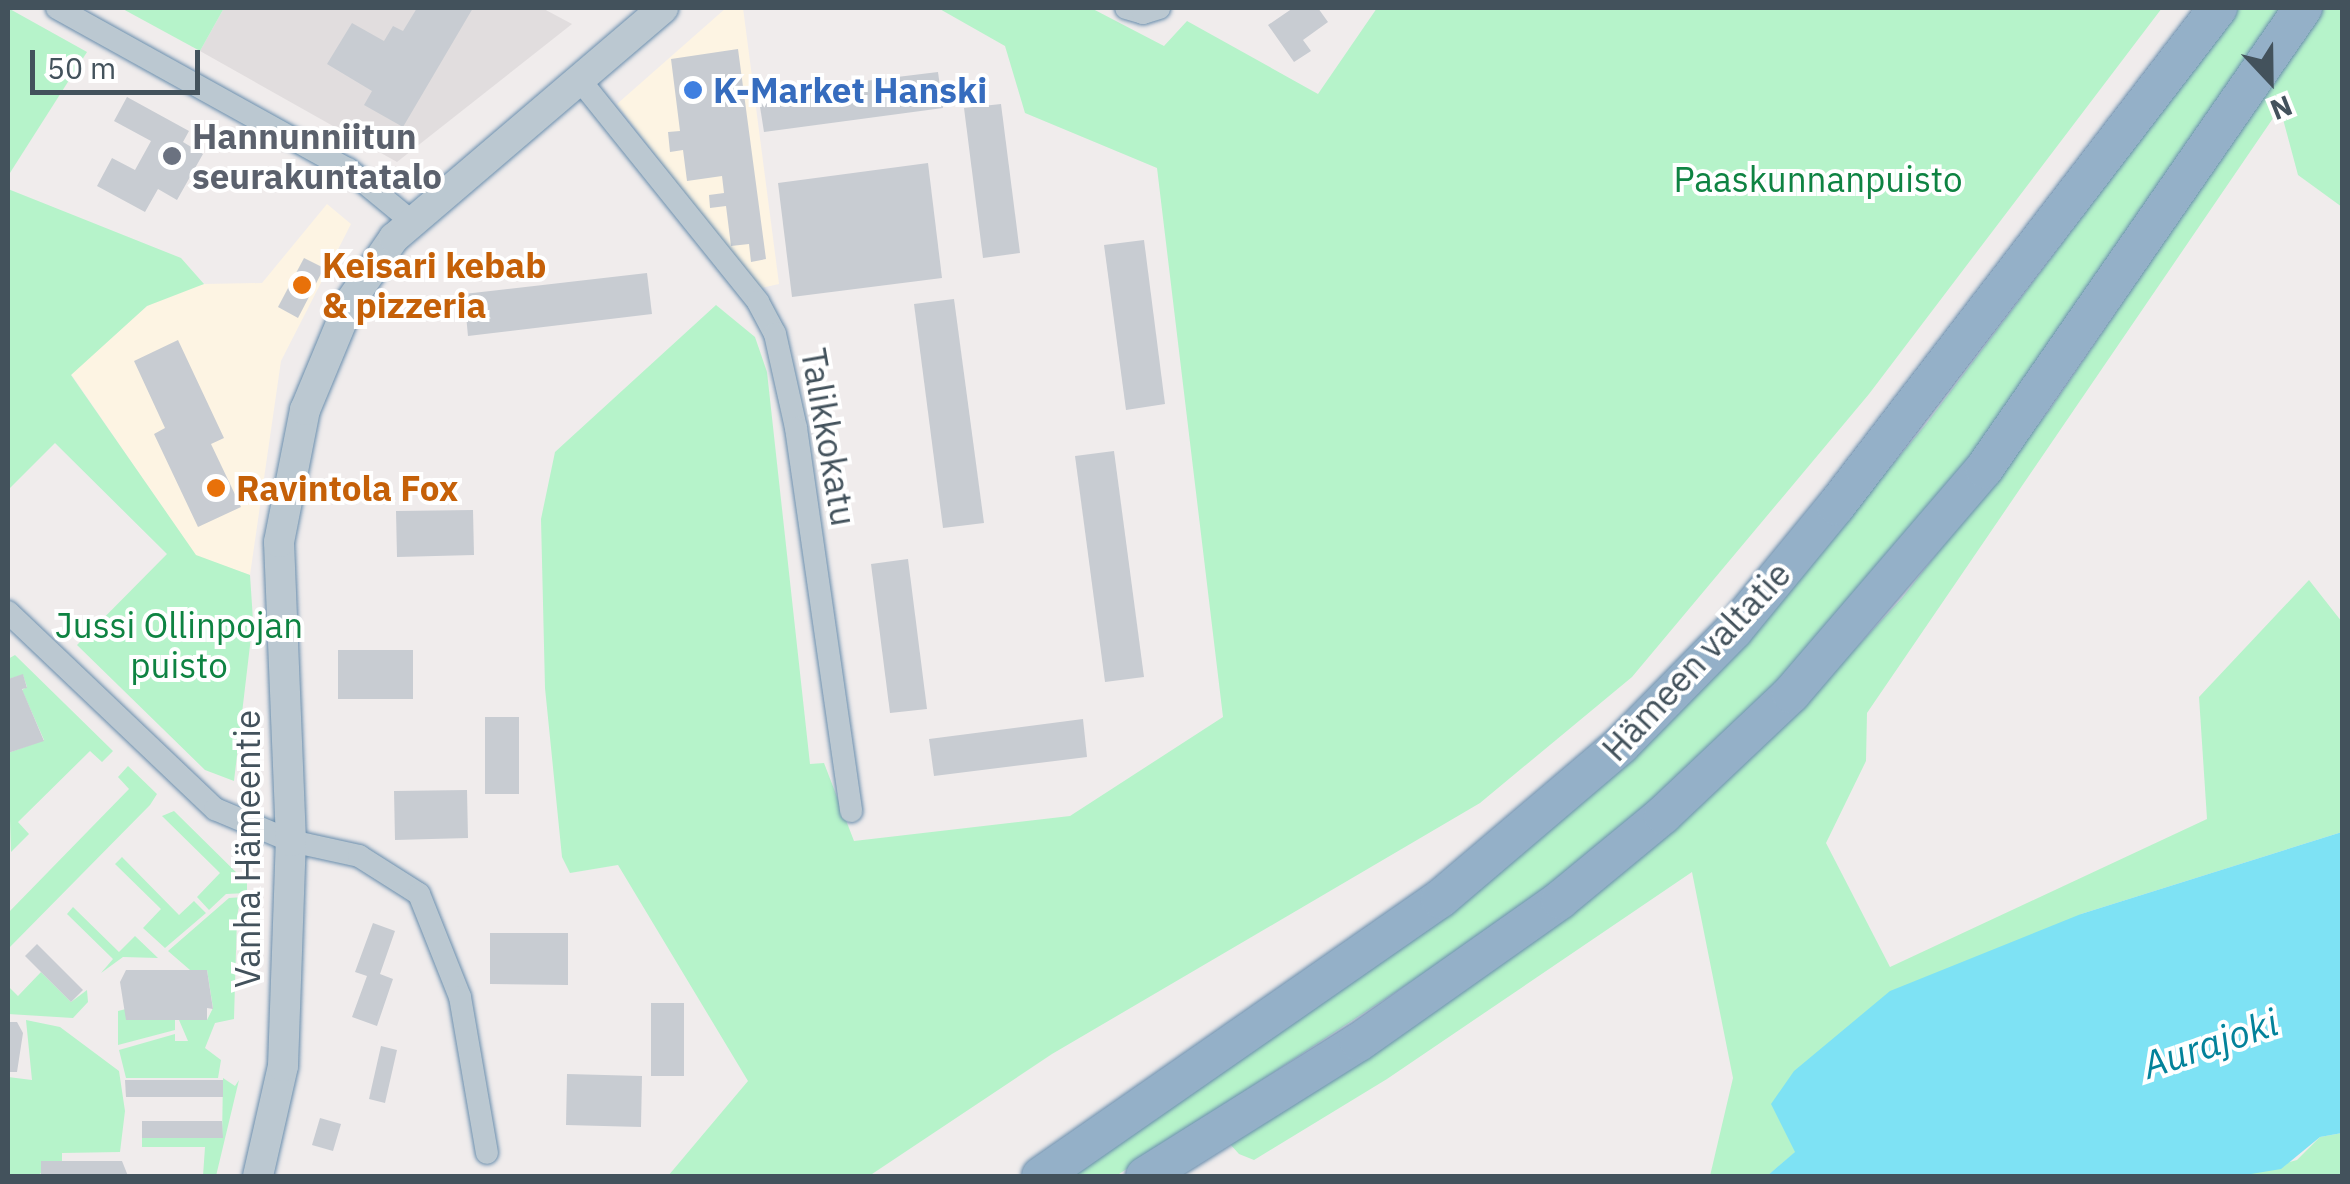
<!DOCTYPE html>
<meta charset="utf-8">
<style>
body{margin:0}
#map{position:relative;width:2350px;height:1184px;overflow:hidden;background:#f0ecec;font-family:"IBM Plex Sans",sans-serif}
div>[style]{position:absolute}
[style*='--x']{left:calc(var(--x)*1px);top:calc(var(--y)*1px);width:calc(var(--w)*1px);rotate:calc(var(--a)*1deg)}
.commercial>*{inset:0;background:#fdf4e3}
.education>*{inset:0;background:#e1ddde}
.green>*{inset:0;background:#b6f3ca}
.water>*{inset:0;background:#7ee2f4}
.building>*{inset:0;background:#c8ccd2}
.roads{filter:drop-shadow(0 0 2px #6a8ead) drop-shadow(0 0 2px #6a8ead)}
.minor>*{height:22px;margin:-11px;padding:0 11px;transform-origin:11px;border-radius:11px;background:#bbc8d1}
.tertiary>*{height:30px;margin:-15px;padding:0 15px;transform-origin:15px;border-radius:15px;background:#bbc8d1}
.trunk>*{height:38px;margin:-19px;padding:0 19px;transform-origin:19px;border-radius:19px;background:#94b0c8}
.dots>*{width:28px;height:28px;translate:-50% -50%;box-sizing:border-box;border:5px solid #fff;border-radius:50%}
span{translate:-50% -50%;white-space:nowrap;text-align:center;line-height:1.15;-webkit-text-stroke:8px #fff;paint-order:stroke}
.shop-label{font-size:35px;color:#366cbe;font-weight:700}
.left{translate:0 -50%;text-align:left}
.worship-label{font-size:35px;color:#5b616d;font-weight:700}
.park-label{font-size:35px;color:#0e8342}
.food-label{font-size:35px;color:#c56008;font-weight:700}
.street-label{font-size:35px;color:#43525c}
.water-label{font-size:38px;color:#03829a;font-style:italic}
.frame{position:absolute;inset:0;border:10px solid #43525c;pointer-events:none}
.north{position:absolute;left:2220px;top:30px;width:100px;height:100px;-webkit-text-stroke:8px #fff;paint-order:stroke;rotate:158deg;font-size:28px;font-weight:700;line-height:40px;text-align:center;color:#43525c}
.north::after{content:'';display:block;margin:auto;width:35px;height:45px;background:#43525c;clip-path:polygon(50% 0,100% 100%,50% 72%,0 100%)}
.scale{position:absolute;left:30px;top:50px;width:170px;height:45px;box-sizing:border-box;border:5px solid #43525c;border-top:0;padding-left:12px;font-size:30px;line-height:35px;white-space:nowrap;color:#43525c;-webkit-text-stroke:8px #fff;paint-order:stroke}
</style>
<div id="map">
<div class="commercial">
<div style="clip-path:polygon(726px 8px,743px 8px,779px 284px,757px 289px,617px 104px)"></div>
<div style="clip-path:polygon(327px 204px,351px 224px,281px 361px,250px 575px,196px 556px,71px 374px,147px 306px,174px 293px,204px 284px,262px 283px)"></div>
</div>
<div class="education">
<div style="clip-path:polygon(224px 8px,542px 8px,572px 24px,397px 162px,200px 51px)"></div>
</div>
<div class="green">
<div style="clip-path:polygon(8px 8px,87px 52px,8px 176px)"></div>
<div style="clip-path:polygon(121px 8px,224px 8px,200px 51px)"></div>
<div style="clip-path:polygon(938px 8px,1091px 8px,1164px 46px,1187px 21px,1318px 94px,1377px 8px,2162px 8px,1869px 394px,1632px 677px,1480px 803px,1052px 1054px,869px 1176px,668px 1176px,748px 1081px,618px 865px,570px 873px,562px 857px,545px 688px,541px 519px,555px 452px,716px 305px,755px 337px,767px 372px,810px 764px,824px 763px,854px 841px,1070px 816px,1223px 717px,1157px 168px,1025px 113px,1005px 46px)"></div>
<div style="clip-path:polygon(2239px 8px,2284px 8px,1977px 452px,1778px 683px,1665px 791px,1528px 905px,1116px 1176px,1068px 1176px,1502px 871px,1742px 645px,1926px 424px)"></div>
<div style="clip-path:polygon(2323px 8px,2342px 8px,2342px 207px,2298px 175px,2280px 108px,1867px 713px,1866px 761px,1826px 843px,1890px 967px,2207px 819px,2199px 697px,2309px 580px,2342px 622px,2342px 832px,2081px 914px,1767px 1176px,1710px 1176px,1733px 1078px,1692px 872px,1387px 1079px,1254px 1160px,1239px 1154px,1229px 1143px,1803px 705px,1902px 598px,2050px 409px)"></div>
<div style="clip-path:polygon(8px 189px,181px 258px,204px 284px,147px 306px,71px 375px,196px 555px,250px 575px,253px 620px,234px 781px,205px 770px,77px 645px,167px 554px,55px 443px,8px 490px)"></div>
<div style="clip-path:polygon(15px 655px,113px 751px,102px 762px,90px 751px,18px 822px,29px 834px,11px 852px,8px 753px,44px 740px,22px 690px,27px 687px,23px 675px,8px 679px,8px 659px)"></div>
<div style="clip-path:polygon(128px 766px,157px 794px,150px 805px,8px 949px,8px 913px,129px 789px,118px 777px)"></div>
<div style="clip-path:polygon(174px 811px,247px 883px,247px 893px,226px 894px,209px 910px,197px 897px,220px 873px,162px 816px)"></div>
<div style="clip-path:polygon(122px 857px,179px 915px,194px 901px,206px 913px,165px 948px,143px 928px,161px 909px,115px 864px)"></div>
<div style="clip-path:polygon(229px 898px,244px 897px,247px 904px,240px 901px,237px 917px,234px 1019px,215px 1023px,205px 1048px,221px 1060px,218px 1078px,126px 1078px,119px 1050px,175px 1034px,175px 1041px,188px 1041px,179px 1020px,207px 1020px,213px 1008px,207px 970px,190px 970px,168px 951px)"></div>
<div style="clip-path:polygon(73px 907px,119px 952px,135px 936px,158px 958px,123px 957px,101px 973px,113px 959px,67px 914px)"></div>
<div style="clip-path:polygon(41px 972px,71px 1002px,87px 990px,88px 1002px,73px 1018px,8px 1014px,8px 986px,18px 996px)"></div>
<div style="clip-path:polygon(126px 1009px,127px 1020px,175px 1020px,175px 1030px,118px 1045px,118px 1011px)"></div>
<div style="clip-path:polygon(26px 1020px,60px 1027px,119px 1071px,125px 1111px,120px 1152px,62px 1153px,62px 1161px,36px 1176px,8px 1176px,8px 1077px,32px 1080px)"></div>
<div style="clip-path:polygon(223px 1078px,235px 1086px,239px 1080px,216px 1176px,203px 1176px,205px 1147px,142px 1147px,142px 1138px,222px 1138px)"></div>
<div style="clip-path:polygon(2342px 1133px,2342px 1176px,2239px 1176px,2297px 1160px,2320px 1137px)"></div>
</div>
<div class="water">
<div style="clip-path:polygon(2342px 832px,2342px 1133px,2320px 1137px,2281px 1169px,2239px 1176px,1767px 1176px,1795px 1152px,1771px 1104px,1794px 1071px,1890px 991px,2081px 914px)"></div>
</div>
<div class="building">
<div style="clip-path:polygon(417px 8px,473px 8px,403px 127px,364px 105px,372px 91px,327px 64px,352px 23px,384px 41px,393px 26px,403px 31px)"></div>
<div style="clip-path:polygon(1293px 8px,1318px 8px,1328px 22px,1303px 40px,1311px 51px,1294px 62px,1268px 25px)"></div>
<div style="clip-path:polygon(738px 49px,766px 259px,751px 262px,749px 244px,731px 246px,726px 206px,710px 208px,709px 195px,724px 193px,722px 176px,687px 181px,683px 150px,670px 152px,668px 132px,680px 131px,671px 59px)"></div>
<div style="clip-path:polygon(938px 72px,943px 108px,764px 132px,758px 94px)"></div>
<div style="clip-path:polygon(127px 97px,189px 131px,183px 142px,203px 154px,177px 200px,158px 189px,145px 212px,97px 186px,112px 158px,135px 170px,151px 141px,114px 121px)"></div>
<div style="clip-path:polygon(1001px 104px,1020px 253px,983px 258px,964px 108px)"></div>
<div style="clip-path:polygon(928px 163px,942px 278px,792px 297px,778px 183px)"></div>
<div style="clip-path:polygon(1144px 240px,1165px 404px,1126px 410px,1104px 245px)"></div>
<div style="clip-path:polygon(304px 258px,324px 268px,298px 318px,278px 307px)"></div>
<div style="clip-path:polygon(647px 273px,652px 314px,468px 336px,464px 294px)"></div>
<div style="clip-path:polygon(954px 299px,984px 523px,943px 528px,914px 304px)"></div>
<div style="clip-path:polygon(178px 340px,224px 438px,211px 444px,241px 507px,198px 527px,154px 434px,165px 428px,134px 361px)"></div>
<div style="clip-path:polygon(1114px 451px,1144px 677px,1105px 682px,1075px 456px)"></div>
<div style="clip-path:polygon(473px 510px,474px 555px,397px 557px,396px 511px)"></div>
<div style="clip-path:polygon(908px 559px,927px 709px,890px 713px,871px 564px)"></div>
<div style="clip-path:polygon(338px 650px,413px 650px,413px 699px,338px 699px)"></div>
<div style="clip-path:polygon(23px 674px,27px 688px,22px 689px,44px 741px,8px 753px,8px 679px)"></div>
<div style="clip-path:polygon(485px 717px,519px 717px,519px 794px,485px 794px)"></div>
<div style="clip-path:polygon(1083px 719px,1087px 757px,934px 776px,929px 739px)"></div>
<div style="clip-path:polygon(467px 790px,468px 838px,395px 840px,394px 791px)"></div>
<div style="clip-path:polygon(373px 923px,395px 931px,380px 974px,393px 979px,377px 1026px,352px 1017px,367px 976px,355px 972px)"></div>
<div style="clip-path:polygon(490px 933px,568px 933px,568px 985px,490px 984px)"></div>
<div style="clip-path:polygon(37px 944px,83px 990px,71px 1002px,25px 956px)"></div>
<div style="clip-path:polygon(126px 970px,207px 970px,213px 1009px,207px 1008px,207px 1020px,126px 1020px,120px 982px)"></div>
<div style="clip-path:polygon(651px 1003px,684px 1003px,684px 1076px,651px 1076px)"></div>
<div style="clip-path:polygon(8px 1022px,17px 1022px,23px 1033px,17px 1072px,8px 1072px)"></div>
<div style="clip-path:polygon(381px 1046px,397px 1050px,385px 1103px,369px 1099px)"></div>
<div style="clip-path:polygon(567px 1074px,642px 1076px,641px 1127px,566px 1125px)"></div>
<div style="clip-path:polygon(125px 1080px,223px 1080px,223px 1097px,126px 1097px)"></div>
<div style="clip-path:polygon(320px 1118px,341px 1124px,333px 1151px,312px 1145px)"></div>
<div style="clip-path:polygon(142px 1121px,222px 1121px,223px 1138px,142px 1138px)"></div>
<div style="clip-path:polygon(41px 1161px,122px 1161px,128px 1176px,41px 1176px)"></div>
</div>
<div class="roads">
<div class="minor">
<div style="--x:57;--y:8;--w:333;--a:29"></div>
<div style="--x:348;--y:169;--w:82;--a:39.5"></div>
<div style="--x:1126;--y:8;--w:18;--a:16"></div>
<div style="--x:1143;--y:13;--w:17;--a:-17"></div>
<div style="--x:579;--y:79;--w:286;--a:51.2"></div>
<div style="--x:758;--y:302;--w:36;--a:62"></div>
<div style="--x:775;--y:334;--w:96;--a:77.4"></div>
<div style="--x:796;--y:428;--w:387;--a:81.8"></div>
<div style="--x:8;--y:612;--w:286;--a:43.6"></div>
<div style="--x:215;--y:809;--w:82;--a:22.8"></div>
<div style="--x:291;--y:841;--w:70;--a:12.4"></div>
<div style="--x:359;--y:856;--w:71;--a:32.3"></div>
<div style="--x:419;--y:894;--w:111;--a:68.3"></div>
<div style="--x:460;--y:997;--w:158;--a:80.2"></div>
</div>
<div class="tertiary">
<div style="--x:258;--y:1176;--w:113;--a:-77.2"></div>
<div style="--x:283;--y:1066;--w:225;--a:-88"></div>
<div style="--x:291;--y:841;--w:299;--a:-92.3"></div>
<div style="--x:279;--y:542;--w:135;--a:-78.9"></div>
<div style="--x:305;--y:410;--w:117;--a:-67.4"></div>
<div style="--x:350;--y:302;--w:78;--a:-55.5"></div>
<div style="--x:394;--y:238;--w:354;--a:-40.5"></div>
</div>
<div class="trunk">
<div style="--x:1041;--y:1176;--w:486;--a:-34.8"></div>
<div style="--x:1440;--y:899;--w:238;--a:-40.4"></div>
<div style="--x:1621;--y:745;--w:161;--a:-45.5"></div>
<div style="--x:1734;--y:630;--w:161;--a:-50.6"></div>
<div style="--x:1836;--y:506;--w:628;--a:-52.51"></div>
<div style="--x:1145;--y:1176;--w:252;--a:-32.1"></div>
<div style="--x:1359;--y:1042;--w:246;--a:-35.2"></div>
<div style="--x:1560;--y:900;--w:134;--a:-39.5"></div>
<div style="--x:1663;--y:815;--w:176;--a:-43.4"></div>
<div style="--x:1791;--y:694;--w:296;--a:-49.4"></div>
<div style="--x:1984;--y:469;--w:561;--a:-55.32"></div>
</div>
</div>
<div class="dots">
<div style="left:693px;top:90px;background:#3f7fe0"></div>
<div style="left:172px;top:156px;background:#6b7280"></div>
<div style="left:302px;top:285px;background:#e8710a"></div>
<div style="left:216px;top:488px;background:#e8710a"></div>
</div>
<div class="shop-label">
<span class="left" style="left:713px;top:90px">K-Market Hanski</span>
</div>
<div class="worship-label">
<span class="left" style="left:192px;top:156px">Hannunniitun<br>seurakuntatalo</span>
</div>
<div class="park-label">
<span style="left:1818px;top:179px">Paaskunnanpuisto</span>
<span style="left:179px;top:645px">Jussi Ollinpojan<br>puisto</span>
</div>
<div class="food-label">
<span class="left" style="left:322px;top:285px">Keisari kebab<br>&amp; pizzeria</span>
<span class="left" style="left:236px;top:488px">Ravintola Fox</span>
</div>
<div class="street-label">
<span style="left:829px;top:437px;rotate:80deg">Talikkokatu</span>
<span style="left:1696px;top:661px;rotate:-47deg">Hämeen valtatie</span>
<span style="left:247px;top:849px;rotate:-90deg">Vanha Hämeentie</span>
</div>
<div class="water-label">
<span style="left:2210px;top:1043px;rotate:-19deg">Aurajoki</span>
</div>
<div class="frame"></div>
<div class="north">N</div>
<div class="scale">50 m</div>
</div>
